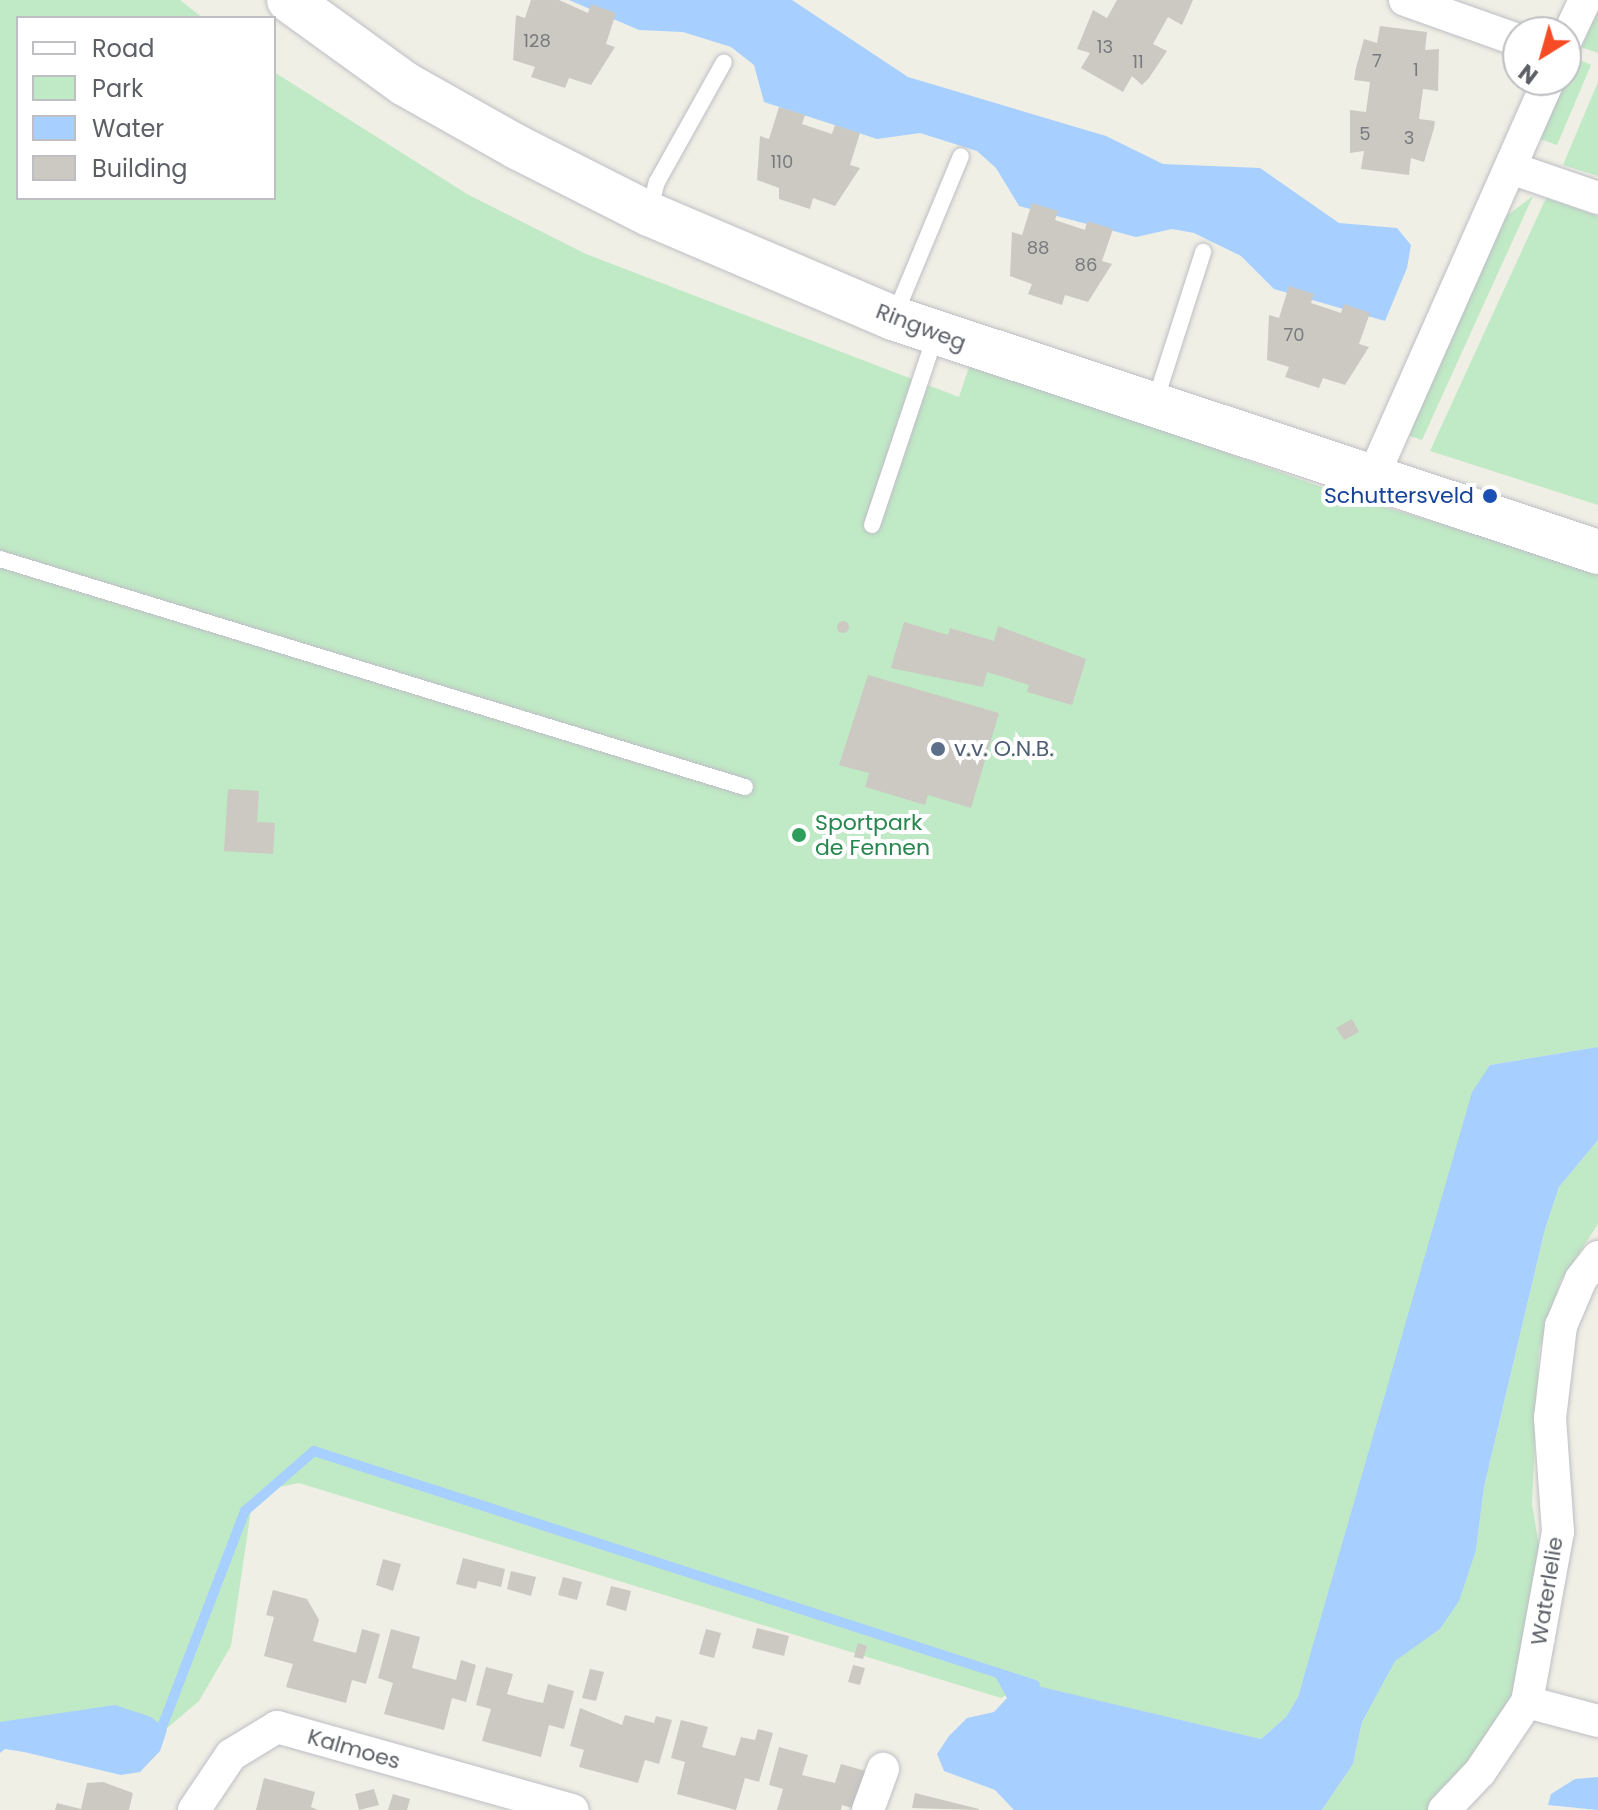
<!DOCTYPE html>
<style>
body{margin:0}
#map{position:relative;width:1598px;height:1810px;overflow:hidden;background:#f0efe5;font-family:Poppins,sans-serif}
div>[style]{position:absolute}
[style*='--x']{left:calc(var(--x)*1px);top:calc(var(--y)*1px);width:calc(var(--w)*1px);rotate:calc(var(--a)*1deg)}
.green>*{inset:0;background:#c0e9c5}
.water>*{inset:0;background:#a7cfff}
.stream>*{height:10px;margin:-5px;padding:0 5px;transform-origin:5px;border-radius:5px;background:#a7cfff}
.building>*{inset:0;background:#cbc9c2}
.round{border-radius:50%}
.roads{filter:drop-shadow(0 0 2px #bdbec5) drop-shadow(0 0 2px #bdbec5)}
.service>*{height:16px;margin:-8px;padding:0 8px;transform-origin:8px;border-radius:8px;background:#fff}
.minor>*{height:32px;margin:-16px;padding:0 16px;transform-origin:16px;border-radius:16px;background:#fff}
.secondary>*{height:44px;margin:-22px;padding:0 22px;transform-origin:22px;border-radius:22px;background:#fff}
.dots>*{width:22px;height:22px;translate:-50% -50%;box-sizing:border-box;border:4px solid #fff;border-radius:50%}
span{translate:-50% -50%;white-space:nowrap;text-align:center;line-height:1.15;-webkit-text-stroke:8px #fff;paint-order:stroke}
.number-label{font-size:18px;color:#787a7e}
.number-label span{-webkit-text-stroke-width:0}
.street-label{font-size:22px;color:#5d6067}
.transit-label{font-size:22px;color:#164399}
.right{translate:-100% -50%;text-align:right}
.service-label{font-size:22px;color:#4e5e75}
.left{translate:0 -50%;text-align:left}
.leisure-label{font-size:22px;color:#27864d}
.legend{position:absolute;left:16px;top:16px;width:260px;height:184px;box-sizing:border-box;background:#fff;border:2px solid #bebfc2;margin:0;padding:10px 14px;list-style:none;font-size:24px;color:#5d6067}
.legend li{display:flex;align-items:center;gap:16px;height:40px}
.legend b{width:40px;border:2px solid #bebfc2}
.north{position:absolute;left:1502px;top:16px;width:80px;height:80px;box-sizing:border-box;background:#fff;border:2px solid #bebfc2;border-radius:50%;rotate:217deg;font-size:22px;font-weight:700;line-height:32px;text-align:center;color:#5d6067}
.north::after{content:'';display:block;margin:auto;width:28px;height:36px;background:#f64c26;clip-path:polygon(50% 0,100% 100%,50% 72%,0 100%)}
</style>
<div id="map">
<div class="green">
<div style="clip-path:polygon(0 0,180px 0,203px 18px,18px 18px,18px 198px,274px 198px,274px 72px,467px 194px,586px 254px,959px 397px,971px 361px,1349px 497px,1598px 569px,1598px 1047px,1490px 1065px,1298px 1697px,1286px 1717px,1261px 1739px,1013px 1681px,1012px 1692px,1001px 1698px,299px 1483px,274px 1488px,251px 1510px,231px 1646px,199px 1701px,159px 1735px,0 1733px)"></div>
<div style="clip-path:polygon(1598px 11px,1598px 53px,1581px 47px)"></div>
<div style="clip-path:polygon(1576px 58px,1591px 65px,1557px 145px,1540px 139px)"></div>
<div style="clip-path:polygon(1598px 82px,1598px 176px,1563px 165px)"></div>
<div style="clip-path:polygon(1533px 196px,1422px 440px,1404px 434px,1505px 217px)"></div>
<div style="clip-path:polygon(1546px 198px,1598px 216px,1598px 505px,1430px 451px)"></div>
<div style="clip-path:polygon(1598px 1140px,1598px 1224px,1560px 1282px,1539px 1350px,1532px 1504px,1542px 1564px,1523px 1683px,1487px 1757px,1428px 1810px,1322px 1810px,1353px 1764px,1362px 1722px,1385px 1678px,1395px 1660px,1440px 1629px,1476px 1550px,1484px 1487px,1545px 1229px,1559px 1187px)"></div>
</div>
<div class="water">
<div style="clip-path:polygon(569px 0,792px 0,908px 77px,1106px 136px,1163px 164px,1260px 168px,1339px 223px,1397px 228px,1411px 245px,1407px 268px,1385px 321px,1274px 289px,1241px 256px,1194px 233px,1172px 229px,1136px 237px,1019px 206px,996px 168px,977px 151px,920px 133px,877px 139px,764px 102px,754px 65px,731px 47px,683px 32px,639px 30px)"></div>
<div style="clip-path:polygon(1598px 1047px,1598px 1140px,1559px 1187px,1545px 1229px,1484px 1487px,1476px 1550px,1459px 1601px,1440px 1629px,1395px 1661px,1362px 1722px,1353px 1764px,1322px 1810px,1014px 1810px,995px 1790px,944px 1771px,937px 1754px,949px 1736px,967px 1718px,994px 1712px,1007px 1698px,995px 1676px,1261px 1739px,1286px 1717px,1298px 1697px,1472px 1092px,1490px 1065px)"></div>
<div style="clip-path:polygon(115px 1705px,151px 1717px,167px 1730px,160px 1751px,140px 1772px,121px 1775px,24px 1752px,5px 1749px,0 1753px,0 1722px)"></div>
<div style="clip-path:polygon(1598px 1777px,1598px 1810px,1548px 1805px,1551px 1794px,1575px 1779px)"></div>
</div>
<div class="stream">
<div style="--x:159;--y:1735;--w:240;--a:-69"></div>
<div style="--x:245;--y:1511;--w:91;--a:-41"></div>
<div style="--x:314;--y:1451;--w:758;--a:17.98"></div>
</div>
<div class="building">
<div style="clip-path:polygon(531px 0,559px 0,588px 13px,591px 4px,616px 13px,606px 44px,615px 47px,591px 85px,569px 78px,565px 88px,531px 77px,535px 67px,513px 60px,516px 15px,525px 18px)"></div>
<div style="clip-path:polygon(1117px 0,1193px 0,1182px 25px,1168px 17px,1153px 44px,1167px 51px,1149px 78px,1142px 85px,1132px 76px,1123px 92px,1081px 68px,1090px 53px,1077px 49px,1093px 10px,1107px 18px)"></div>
<div style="clip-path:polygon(1380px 26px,1427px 32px,1425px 50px,1439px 49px,1438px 91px,1423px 89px,1419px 119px,1435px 121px,1434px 128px,1424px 162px,1411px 158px,1409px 175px,1361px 169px,1364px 151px,1350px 153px,1350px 110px,1366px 112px,1370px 82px,1354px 80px,1356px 68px,1364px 39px,1377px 43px)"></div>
<div style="clip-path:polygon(779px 107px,805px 115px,802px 124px,832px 134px,835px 125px,860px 133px,850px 165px,860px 168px,835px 206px,813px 198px,810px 209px,779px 199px,779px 188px,757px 180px,760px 136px,769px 139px)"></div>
<div style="clip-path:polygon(1032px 203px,1058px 211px,1055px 220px,1085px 230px,1087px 221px,1113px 229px,1102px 261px,1112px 264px,1088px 302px,1065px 295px,1062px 305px,1028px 294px,1032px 284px,1010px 276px,1012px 232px,1022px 235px)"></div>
<div style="clip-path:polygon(1289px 286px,1314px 294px,1311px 303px,1341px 313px,1344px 304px,1370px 313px,1359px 344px,1369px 347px,1345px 385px,1323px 378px,1319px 388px,1285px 377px,1289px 367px,1267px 360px,1269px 315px,1279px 318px)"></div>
<div class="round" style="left:837px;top:621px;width:12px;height:12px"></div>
<div style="clip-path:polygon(904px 622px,948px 635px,950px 628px,994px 641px,998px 626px,1086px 659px,1072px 705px,1027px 692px,1029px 685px,987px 672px,983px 687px,891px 668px)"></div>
<div style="clip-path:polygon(868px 675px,999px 713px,971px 808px,928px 795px,925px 805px,879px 791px,865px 787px,869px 773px,839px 765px)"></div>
<div style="clip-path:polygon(228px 789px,259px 791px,257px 822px,275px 823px,273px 854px,224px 851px)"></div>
<div style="clip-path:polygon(1352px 1019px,1359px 1032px,1344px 1040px,1336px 1028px)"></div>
<div style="clip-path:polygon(463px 1558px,505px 1569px,501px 1587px,478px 1581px,476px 1589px,456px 1584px)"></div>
<div style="clip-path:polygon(383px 1559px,401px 1564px,393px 1591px,376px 1585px)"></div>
<div style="clip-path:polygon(511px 1571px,536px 1577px,531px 1596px,507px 1589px)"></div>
<div style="clip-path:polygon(563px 1577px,582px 1582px,577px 1600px,558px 1595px)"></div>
<div style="clip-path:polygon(611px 1586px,631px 1591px,626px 1611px,606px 1605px)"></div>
<div style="clip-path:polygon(273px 1590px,307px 1599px,319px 1620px,313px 1641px,356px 1653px,362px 1629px,380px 1634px,366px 1684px,352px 1680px,346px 1703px,286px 1687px,293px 1664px,264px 1656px,274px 1617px,266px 1615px)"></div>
<div style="clip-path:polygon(757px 1628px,789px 1636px,784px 1656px,752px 1648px)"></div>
<div style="clip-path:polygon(391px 1629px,420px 1637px,412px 1668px,456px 1680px,461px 1660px,476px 1665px,466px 1702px,452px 1698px,444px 1730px,384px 1714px,393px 1683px,378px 1678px)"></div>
<div style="clip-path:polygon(706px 1629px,721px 1633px,714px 1658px,699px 1654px)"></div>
<div style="clip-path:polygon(858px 1643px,867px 1646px,863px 1659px,854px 1657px)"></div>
<div style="clip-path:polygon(853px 1665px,865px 1668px,860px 1685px,848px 1682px)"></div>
<div style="clip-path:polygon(486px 1667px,513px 1674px,507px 1694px,525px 1699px,543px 1703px,548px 1684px,574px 1691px,564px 1729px,549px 1725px,541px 1757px,482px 1741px,491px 1709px,476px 1705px)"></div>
<div style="clip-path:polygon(590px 1669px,604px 1672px,596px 1701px,582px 1698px)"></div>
<div style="clip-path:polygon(580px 1708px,622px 1725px,625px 1715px,654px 1723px,656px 1716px,672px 1720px,659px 1764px,645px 1760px,638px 1783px,579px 1767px,584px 1750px,570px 1746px)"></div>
<div style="clip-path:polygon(681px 1720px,708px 1727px,702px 1747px,735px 1756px,741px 1737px,755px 1740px,758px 1729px,773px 1733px,759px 1782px,745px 1778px,736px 1810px,677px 1794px,685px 1762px,671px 1758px)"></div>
<div style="clip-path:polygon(779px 1747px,808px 1755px,802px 1775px,835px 1783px,841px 1764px,869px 1772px,859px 1810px,842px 1805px,841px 1810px,777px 1810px,783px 1789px,769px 1785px)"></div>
<div style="clip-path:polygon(264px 1778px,315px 1792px,311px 1807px,318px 1810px,256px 1810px)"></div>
<div style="clip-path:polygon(103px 1782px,133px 1793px,129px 1810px,55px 1810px,57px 1803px,81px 1809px,87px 1783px)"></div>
<div style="clip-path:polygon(374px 1789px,379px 1805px,359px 1810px,355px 1794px)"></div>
<div style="clip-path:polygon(915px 1793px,979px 1809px,978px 1810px,912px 1808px)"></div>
<div style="clip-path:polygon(393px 1794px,410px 1799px,407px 1810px,388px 1810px)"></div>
</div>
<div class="roads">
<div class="service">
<div style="--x:649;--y:213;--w:32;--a:-76"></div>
<div style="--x:657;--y:182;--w:137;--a:-60.8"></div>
<div style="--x:894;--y:317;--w:174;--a:-67.4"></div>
<div style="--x:1154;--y:405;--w:161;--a:-72.2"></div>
<div style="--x:872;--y:525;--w:201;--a:-71.5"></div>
<div style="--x:0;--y:559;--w:779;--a:17.02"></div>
</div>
<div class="minor">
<div style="--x:1405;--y:0;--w:120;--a:19.5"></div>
<div style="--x:1566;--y:40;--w:44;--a:-64.6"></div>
<div style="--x:1511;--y:168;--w:92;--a:19"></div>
<div style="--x:1371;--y:481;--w:439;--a:-66.1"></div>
<div style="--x:1527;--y:1702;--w:73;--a:15"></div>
<div style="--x:194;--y:1810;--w:66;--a:-56.1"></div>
<div style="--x:231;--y:1755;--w:54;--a:-31.3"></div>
<div style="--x:277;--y:1727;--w:307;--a:15.7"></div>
<div style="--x:868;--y:1810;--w:44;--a:-69.9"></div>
<div style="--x:1444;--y:1810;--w:52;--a:-46.5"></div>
<div style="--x:1480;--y:1772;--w:84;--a:-56.1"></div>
<div style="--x:1527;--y:1702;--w:173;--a:-79.7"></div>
<div style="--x:1558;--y:1532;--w:114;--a:-94"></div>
<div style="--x:1550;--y:1418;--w:93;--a:-83.2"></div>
<div style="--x:1561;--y:1326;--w:51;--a:-66.9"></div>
<div style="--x:1581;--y:1279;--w:28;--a:-52"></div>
</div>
<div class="secondary">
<div style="--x:289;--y:0;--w:143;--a:35.9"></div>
<div style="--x:405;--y:84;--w:129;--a:29.4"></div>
<div style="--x:517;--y:147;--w:148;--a:26.9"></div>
<div style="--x:649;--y:214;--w:265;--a:23.1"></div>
<div style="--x:893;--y:318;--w:743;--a:18.36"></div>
</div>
</div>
<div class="dots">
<div style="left:1490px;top:496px;background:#1a4fb4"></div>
<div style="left:938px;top:749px;background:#5c6f8a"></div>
<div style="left:799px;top:835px;background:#2e9e5b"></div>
</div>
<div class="number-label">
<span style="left:537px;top:41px">128</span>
<span style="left:1105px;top:47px">13</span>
<span style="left:1377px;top:61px">7</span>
<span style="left:1138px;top:62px">11</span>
<span style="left:1416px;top:70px">1</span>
<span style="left:1365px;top:134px">5</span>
<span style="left:1409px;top:138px">3</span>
<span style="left:782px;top:162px">110</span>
<span style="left:1038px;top:248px">88</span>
<span style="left:1086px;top:265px">86</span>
<span style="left:1294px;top:335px">70</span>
</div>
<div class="street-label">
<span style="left:921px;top:327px;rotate:21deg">Ringweg</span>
<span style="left:1547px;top:1591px;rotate:-81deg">Waterlelie</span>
<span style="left:354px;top:1749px;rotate:16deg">Kalmoes</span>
</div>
<div class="transit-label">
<span class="right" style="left:1474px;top:496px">Schuttersveld</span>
</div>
<div class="service-label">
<span class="left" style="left:954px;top:749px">v.v. O.N.B.</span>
</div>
<div class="leisure-label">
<span class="left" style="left:815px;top:835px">Sportpark<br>de Fennen</span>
</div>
<ul class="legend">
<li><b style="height:10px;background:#fff"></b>Road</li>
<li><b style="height:22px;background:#c0e9c5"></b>Park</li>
<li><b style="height:22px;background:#a7cfff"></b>Water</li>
<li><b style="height:22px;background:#cbc9c2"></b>Building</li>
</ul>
<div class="north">N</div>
</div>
